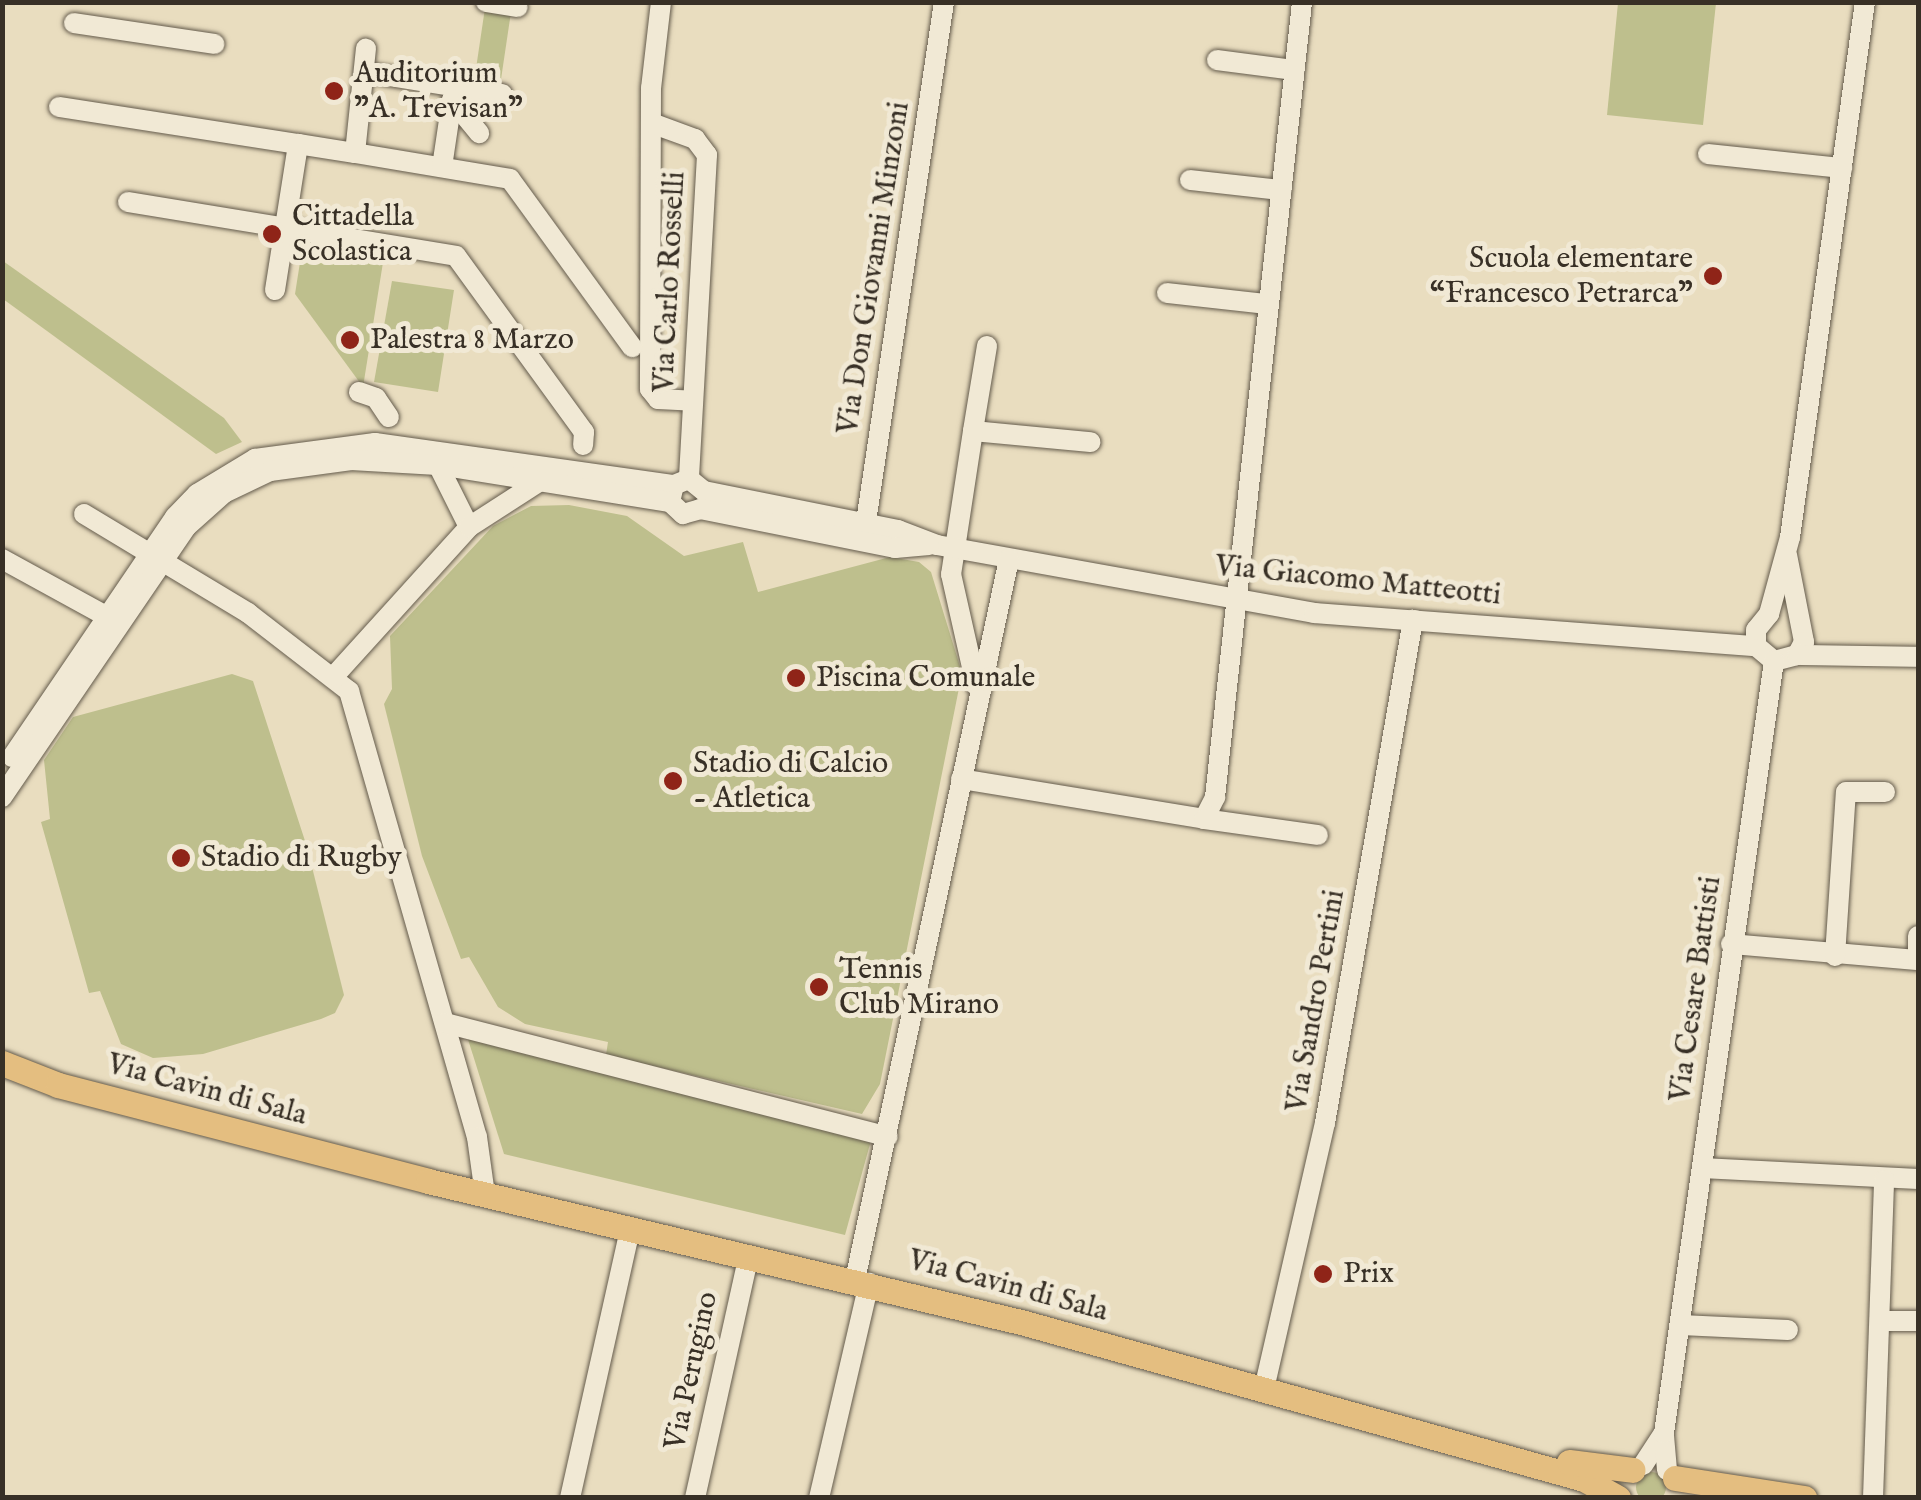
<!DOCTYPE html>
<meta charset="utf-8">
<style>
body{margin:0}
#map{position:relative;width:1921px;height:1500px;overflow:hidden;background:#e9ddbf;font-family:"IM FELL English",serif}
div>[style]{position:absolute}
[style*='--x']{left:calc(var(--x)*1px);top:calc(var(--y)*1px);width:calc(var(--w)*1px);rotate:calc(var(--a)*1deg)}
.green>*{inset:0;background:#bebf8d}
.round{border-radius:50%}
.roads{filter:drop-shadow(0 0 2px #645b4c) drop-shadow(0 0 2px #645b4c)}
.minor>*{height:20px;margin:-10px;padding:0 10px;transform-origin:10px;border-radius:10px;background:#f1e9d5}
.major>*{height:25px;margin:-12.5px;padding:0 12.5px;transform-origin:12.5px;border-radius:12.5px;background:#e4be80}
.dots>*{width:28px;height:28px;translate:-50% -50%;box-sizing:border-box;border:5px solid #f1e9d5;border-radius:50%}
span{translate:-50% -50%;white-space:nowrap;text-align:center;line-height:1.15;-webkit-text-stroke:10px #f1e9d5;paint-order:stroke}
.poi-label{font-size:30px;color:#383026}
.left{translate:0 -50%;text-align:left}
.right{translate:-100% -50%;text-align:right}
.street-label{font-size:30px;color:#383026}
.frame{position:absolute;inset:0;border:5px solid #383026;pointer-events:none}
</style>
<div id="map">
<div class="green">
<div style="clip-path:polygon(1618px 3px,1716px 3px,1703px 125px,1607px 115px)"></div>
<div style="clip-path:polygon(485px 8px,511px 12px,500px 86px,474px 82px)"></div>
<div style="clip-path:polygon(304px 237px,385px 250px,363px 387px,295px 294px)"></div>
<div style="clip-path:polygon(3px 261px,224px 418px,242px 442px,216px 454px,3px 299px)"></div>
<div style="clip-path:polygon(392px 281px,454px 290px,438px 392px,374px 382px)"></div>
<div style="clip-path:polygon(569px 505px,627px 516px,684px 556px,743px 542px,758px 592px,890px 557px,919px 562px,931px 572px,962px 673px,880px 1084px,862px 1114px,606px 1055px,608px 1042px,525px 1024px,498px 1007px,469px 957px,461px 959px,422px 856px,384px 704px,392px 689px,390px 636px,493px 526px,531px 506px)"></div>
<div style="clip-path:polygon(232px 674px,253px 681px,307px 847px,344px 995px,335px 1013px,321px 1019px,203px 1054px,153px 1058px,121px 1044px,100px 991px,89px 993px,41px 822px,50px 819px,44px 760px,73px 717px)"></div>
<div style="clip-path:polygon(466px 1033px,873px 1133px,845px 1235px,504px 1154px)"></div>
<div class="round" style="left:1636px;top:1472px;width:30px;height:30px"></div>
</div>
<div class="roads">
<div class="minor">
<div style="--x:486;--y:2;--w:32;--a:9"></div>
<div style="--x:661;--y:2;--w:87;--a:96.6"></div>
<div style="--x:651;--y:88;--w:301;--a:90.2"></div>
<div style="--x:650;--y:389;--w:13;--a:51"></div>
<div style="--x:658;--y:399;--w:35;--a:3"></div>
<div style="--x:74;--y:23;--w:142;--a:8.5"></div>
<div style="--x:1217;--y:60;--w:78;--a:7.4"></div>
<div style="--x:364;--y:72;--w:140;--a:9.1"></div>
<div style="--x:59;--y:107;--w:242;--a:8.8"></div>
<div style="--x:654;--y:124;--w:44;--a:20.1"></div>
<div style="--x:695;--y:139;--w:20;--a:53"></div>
<div style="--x:707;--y:155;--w:324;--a:93.2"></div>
<div style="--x:355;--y:153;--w:157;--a:9.5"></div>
<div style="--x:510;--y:179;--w:208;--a:54"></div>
<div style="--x:1708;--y:154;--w:135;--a:6"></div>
<div style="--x:442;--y:167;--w:68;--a:-81.5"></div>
<div style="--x:452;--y:100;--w:43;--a:50.7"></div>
<div style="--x:1190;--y:180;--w:92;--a:6.3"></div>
<div style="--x:128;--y:202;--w:332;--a:9.3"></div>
<div style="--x:456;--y:256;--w:218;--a:54"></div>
<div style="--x:584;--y:432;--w:13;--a:94"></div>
<div style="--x:275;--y:290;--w:148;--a:-81"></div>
<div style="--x:298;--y:144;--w:58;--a:9"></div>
<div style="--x:355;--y:153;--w:105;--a:-84"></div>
<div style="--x:1167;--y:293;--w:100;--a:6.3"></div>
<div style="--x:987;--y:346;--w:86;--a:99.4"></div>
<div style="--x:973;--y:431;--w:118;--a:5.4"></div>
<div style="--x:359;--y:392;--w:18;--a:19"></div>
<div style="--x:376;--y:398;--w:23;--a:56"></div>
<div style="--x:973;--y:431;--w:145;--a:98.7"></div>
<div style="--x:951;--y:574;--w:114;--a:77.3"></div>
<div style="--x:438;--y:465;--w:69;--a:63.4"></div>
<div style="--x:670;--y:502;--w:17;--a:-77"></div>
<div style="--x:674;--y:485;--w:16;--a:-22"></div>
<div style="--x:689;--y:479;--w:19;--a:39"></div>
<div style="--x:704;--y:491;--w:198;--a:11.4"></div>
<div style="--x:898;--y:530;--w:42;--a:21"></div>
<div style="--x:937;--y:545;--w:383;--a:10.2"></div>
<div style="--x:1314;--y:613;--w:443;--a:4.3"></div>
<div style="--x:84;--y:514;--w:192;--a:31.1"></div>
<div style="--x:248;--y:613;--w:128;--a:37.7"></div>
<div style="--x:349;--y:691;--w:464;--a:74"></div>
<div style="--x:477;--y:1137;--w:59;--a:82.1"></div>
<div style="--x:864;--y:535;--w:539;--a:-81.46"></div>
<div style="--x:1787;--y:555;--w:89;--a:78.9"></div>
<div style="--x:1804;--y:642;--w:15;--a:118"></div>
<div style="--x:1797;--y:655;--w:24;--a:165"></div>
<div style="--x:1774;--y:661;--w:23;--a:-140"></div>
<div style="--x:1756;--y:646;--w:16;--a:-90"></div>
<div style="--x:1756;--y:630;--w:21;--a:-51"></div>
<div style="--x:1769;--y:614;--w:80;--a:-74.7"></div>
<div style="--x:1790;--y:537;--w:540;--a:-82.02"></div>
<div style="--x:2;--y:559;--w:131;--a:28.7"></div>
<div style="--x:1797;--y:655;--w:121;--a:0.9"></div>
<div style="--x:335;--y:675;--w:200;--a:-47.8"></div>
<div style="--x:469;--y:527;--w:87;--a:-32.8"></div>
<div style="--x:12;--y:757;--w:290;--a:-55.8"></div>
<div style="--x:175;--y:517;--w:32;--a:-46"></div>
<div style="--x:197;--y:494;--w:68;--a:-31.1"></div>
<div style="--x:255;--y:459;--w:121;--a:-7.6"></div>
<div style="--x:375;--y:443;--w:302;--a:8"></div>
<div style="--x:961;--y:779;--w:246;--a:9.3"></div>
<div style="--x:1204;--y:819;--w:25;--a:-63"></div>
<div style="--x:1215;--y:797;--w:800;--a:-83.75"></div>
<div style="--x:2;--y:797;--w:327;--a:-55.7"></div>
<div style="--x:186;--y:527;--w:51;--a:-41.8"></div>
<div style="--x:224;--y:493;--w:51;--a:-25.6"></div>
<div style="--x:270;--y:471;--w:82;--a:-7.7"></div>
<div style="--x:351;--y:460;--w:87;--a:3.3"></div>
<div style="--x:438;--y:465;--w:235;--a:9.1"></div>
<div style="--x:670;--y:502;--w:18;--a:43"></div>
<div style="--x:683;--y:514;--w:18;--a:-16"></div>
<div style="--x:700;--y:509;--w:199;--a:11.3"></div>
<div style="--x:895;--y:548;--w:34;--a:-5"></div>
<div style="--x:1204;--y:819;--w:115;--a:8"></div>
<div style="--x:1731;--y:944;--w:188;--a:4.9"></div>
<div style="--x:1835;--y:956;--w:164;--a:-86.2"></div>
<div style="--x:1846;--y:792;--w:39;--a:0"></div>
<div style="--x:1918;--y:959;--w:23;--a:-90"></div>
<div style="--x:445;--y:1023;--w:457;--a:14.4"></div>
<div style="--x:1702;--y:1168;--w:216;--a:2.9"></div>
<div style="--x:855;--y:1280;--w:737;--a:-77.94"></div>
<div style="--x:1881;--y:1321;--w:37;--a:0"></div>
<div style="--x:1681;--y:1325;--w:107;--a:2.7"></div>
<div style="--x:1264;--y:1389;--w:273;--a:-77.1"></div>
<div style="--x:1325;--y:1123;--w:511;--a:-80.08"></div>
<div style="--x:1643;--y:1465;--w:38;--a:-57"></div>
<div style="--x:1667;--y:1470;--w:37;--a:-95"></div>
<div style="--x:1664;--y:1433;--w:780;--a:-81.89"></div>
<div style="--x:570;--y:1498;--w:275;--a:-77.4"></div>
<div style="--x:695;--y:1498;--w:246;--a:-77.5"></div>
<div style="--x:819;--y:1498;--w:221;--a:-76.9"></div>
<div style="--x:1873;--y:1498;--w:318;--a:-88"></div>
</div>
<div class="major">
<div style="--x:2;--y:1063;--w:60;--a:21.4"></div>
<div style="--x:58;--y:1085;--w:382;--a:14.5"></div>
<div style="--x:428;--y:1181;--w:610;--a:13.38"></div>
<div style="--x:1021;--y:1322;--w:584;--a:15.58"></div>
<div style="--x:1584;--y:1479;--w:39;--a:29"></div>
<div style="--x:1569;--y:1462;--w:64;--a:7.1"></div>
<div style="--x:1675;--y:1478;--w:131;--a:8.8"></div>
</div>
</div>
<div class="dots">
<div style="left:334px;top:91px;background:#8f2418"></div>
<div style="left:272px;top:234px;background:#8f2418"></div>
<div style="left:1713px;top:276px;background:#8f2418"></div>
<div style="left:350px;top:340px;background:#8f2418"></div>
<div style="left:796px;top:678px;background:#8f2418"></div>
<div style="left:673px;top:781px;background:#8f2418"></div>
<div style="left:181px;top:858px;background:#8f2418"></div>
<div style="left:819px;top:987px;background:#8f2418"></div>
<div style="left:1323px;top:1274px;background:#8f2418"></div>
</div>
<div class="poi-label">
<span class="left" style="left:354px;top:91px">Auditorium<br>"A. Trevisan"</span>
<span class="left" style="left:292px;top:234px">Cittadella<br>Scolastica</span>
<span class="right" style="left:1693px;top:276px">Scuola elementare<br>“Francesco Petrarca”</span>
<span class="left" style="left:370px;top:340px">Palestra 8 Marzo</span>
<span class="left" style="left:816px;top:678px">Piscina Comunale</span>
<span class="left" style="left:693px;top:781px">Stadio di Calcio<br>- Atletica</span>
<span class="left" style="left:201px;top:858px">Stadio di Rugby</span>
<span class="left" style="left:839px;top:987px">Tennis<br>Club Mirano</span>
<span class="left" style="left:1343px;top:1274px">Prix</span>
</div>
<div class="street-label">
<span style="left:874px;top:268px;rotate:-81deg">Via Don Giovanni Minzoni</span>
<span style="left:670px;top:282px;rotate:-87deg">Via Carlo Rosselli</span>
<span style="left:1358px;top:581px;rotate:6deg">Via Giacomo Matteotti</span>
<span style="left:1696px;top:989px;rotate:-82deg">Via Cesare Battisti</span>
<span style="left:1316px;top:1001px;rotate:-80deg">Via Sandro Pertini</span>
<span style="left:207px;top:1090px;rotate:15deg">Via Cavin di Sala</span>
<span style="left:1008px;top:1286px;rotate:15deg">Via Cavin di Sala</span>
<span style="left:692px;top:1371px;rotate:-78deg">Via Perugino</span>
</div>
<div class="frame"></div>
</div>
